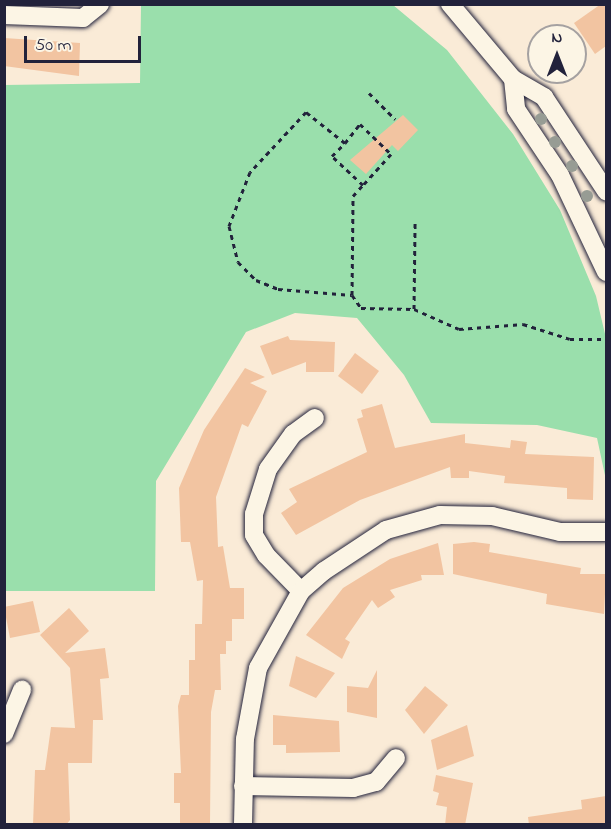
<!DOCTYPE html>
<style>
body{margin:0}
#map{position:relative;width:611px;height:829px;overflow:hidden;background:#faebd7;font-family:"Indie Flower",sans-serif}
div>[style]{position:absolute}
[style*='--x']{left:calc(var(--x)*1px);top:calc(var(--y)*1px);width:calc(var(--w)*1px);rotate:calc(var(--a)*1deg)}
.green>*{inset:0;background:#9adfac}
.building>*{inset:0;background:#f2c4a1}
.path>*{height:3px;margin-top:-1.5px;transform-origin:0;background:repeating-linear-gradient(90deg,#22223b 0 4.5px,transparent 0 9px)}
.roads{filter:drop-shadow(0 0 2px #22223b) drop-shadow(0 0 2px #22223b)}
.minor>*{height:18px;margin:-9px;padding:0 9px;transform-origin:9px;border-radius:9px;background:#fcf5e5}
.trees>*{width:12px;height:12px;margin:-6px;border-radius:50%;background:#979c94}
span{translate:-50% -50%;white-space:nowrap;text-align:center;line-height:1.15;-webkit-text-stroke:6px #fcf5e5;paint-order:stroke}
.frame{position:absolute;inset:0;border:6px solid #22223b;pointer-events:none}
.north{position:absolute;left:527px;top:24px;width:60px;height:60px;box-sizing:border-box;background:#fcf5e5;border:2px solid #a5a1a1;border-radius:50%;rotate:0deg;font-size:16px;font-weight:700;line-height:24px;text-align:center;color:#22223b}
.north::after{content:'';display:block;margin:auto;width:21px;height:27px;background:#22223b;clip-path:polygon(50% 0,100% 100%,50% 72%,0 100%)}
.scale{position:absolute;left:24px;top:36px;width:117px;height:27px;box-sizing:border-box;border:3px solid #22223b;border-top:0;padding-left:8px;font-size:18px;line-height:21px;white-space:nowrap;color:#22223b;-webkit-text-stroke:4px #fcf5e5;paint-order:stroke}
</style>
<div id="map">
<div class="green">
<div style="clip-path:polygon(141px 5px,393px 5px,447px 50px,513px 134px,560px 210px,596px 296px,606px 338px,606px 480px,597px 438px,537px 425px,431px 423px,404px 375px,357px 318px,295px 313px,246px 332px,156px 481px,155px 591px,5px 591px,4px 85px,140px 83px)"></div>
</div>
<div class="building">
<div style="clip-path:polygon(601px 4px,606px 4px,606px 46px,595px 54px,574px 23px)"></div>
<div style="clip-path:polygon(4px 38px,80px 43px,79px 76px,4px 66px)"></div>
<div style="clip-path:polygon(403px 115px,418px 130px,398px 151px,392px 145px,366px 174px,350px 160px)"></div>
<div style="clip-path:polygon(288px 336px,290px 340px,335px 342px,334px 372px,306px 372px,306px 362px,272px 375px,260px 346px)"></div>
<div style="clip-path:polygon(355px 353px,379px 371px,362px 394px,338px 376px)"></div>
<div style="clip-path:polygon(245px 368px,265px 377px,250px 383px,267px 391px,248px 427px,242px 424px,216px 497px,218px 547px,223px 546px,230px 588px,244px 588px,244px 619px,232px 619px,232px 641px,226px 641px,226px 654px,220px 654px,221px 690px,215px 690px,211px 712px,210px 825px,180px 825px,180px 803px,174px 803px,174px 773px,181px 773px,178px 706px,181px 695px,189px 695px,189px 660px,195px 660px,195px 624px,202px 624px,203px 580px,197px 581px,190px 542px,181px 542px,179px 488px,204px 430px)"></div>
<div style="clip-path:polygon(382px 404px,395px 448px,465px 434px,465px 443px,510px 448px,511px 440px,527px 442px,525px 454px,594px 457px,593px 500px,567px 499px,567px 488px,504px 483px,505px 476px,469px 471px,469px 478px,451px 478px,450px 467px,360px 500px,296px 535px,281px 513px,297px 502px,289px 489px,367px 452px,357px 419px,363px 417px,361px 410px)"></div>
<div style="clip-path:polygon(474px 542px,490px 544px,489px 552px,581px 568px,580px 574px,606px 574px,604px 614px,546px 604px,547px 594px,453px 574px,453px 544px)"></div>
<div style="clip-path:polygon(438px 543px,444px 575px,421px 575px,422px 580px,390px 590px,395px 597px,378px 608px,372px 600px,345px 639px,350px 642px,342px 659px,306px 635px,343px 588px,390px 559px)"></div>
<div style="clip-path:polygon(33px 601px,40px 632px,10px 638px,4px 607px)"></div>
<div style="clip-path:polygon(69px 608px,89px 631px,65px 653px,105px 648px,109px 678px,100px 679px,103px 720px,93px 720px,92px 763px,68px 763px,70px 820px,66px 825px,33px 825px,35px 770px,45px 770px,51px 727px,75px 728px,70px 668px,40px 635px)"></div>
<div style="clip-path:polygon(296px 656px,335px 673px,316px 698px,289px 686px)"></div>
<div style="clip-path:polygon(377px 670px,377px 718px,347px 712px,347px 686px,368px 688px)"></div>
<div style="clip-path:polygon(425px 686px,448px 705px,424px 734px,405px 710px)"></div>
<div style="clip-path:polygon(273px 715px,339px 721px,340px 752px,286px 753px,286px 745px,273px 745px)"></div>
<div style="clip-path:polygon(467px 725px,474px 756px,437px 770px,431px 740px)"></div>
<div style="clip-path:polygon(436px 775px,473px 783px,465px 825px,445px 825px,447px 807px,436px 805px,439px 793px,433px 791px)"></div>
<div style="clip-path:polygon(606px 796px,606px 825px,529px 825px,528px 817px,582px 809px,581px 800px)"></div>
</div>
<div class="path">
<div style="--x:369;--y:93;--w:37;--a:45"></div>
<div style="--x:345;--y:143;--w:50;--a:-141.5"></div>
<div style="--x:306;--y:112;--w:82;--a:133"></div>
<div style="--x:250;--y:172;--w:58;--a:111.3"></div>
<div style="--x:229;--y:226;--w:37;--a:76"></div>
<div style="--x:238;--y:262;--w:25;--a:45"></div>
<div style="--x:256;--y:280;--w:24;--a:22"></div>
<div style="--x:278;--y:289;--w:74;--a:4.6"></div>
<div style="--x:352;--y:295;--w:99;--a:-89.4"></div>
<div style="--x:353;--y:196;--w:15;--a:-48"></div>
<div style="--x:363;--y:185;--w:42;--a:-136.9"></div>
<div style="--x:332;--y:156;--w:18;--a:-45"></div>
<div style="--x:345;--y:143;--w:24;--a:-52"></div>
<div style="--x:360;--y:124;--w:43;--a:44.1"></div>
<div style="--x:391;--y:154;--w:42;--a:132.1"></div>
<div style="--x:352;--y:295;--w:16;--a:55"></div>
<div style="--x:361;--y:308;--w:53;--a:1.1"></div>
<div style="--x:414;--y:309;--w:49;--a:24"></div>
<div style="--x:459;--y:329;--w:64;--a:-4.5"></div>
<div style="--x:523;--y:324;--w:49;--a:17.7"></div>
<div style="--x:570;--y:339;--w:36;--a:0"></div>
<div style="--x:414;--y:309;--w:88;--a:-89.3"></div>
</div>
<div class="roads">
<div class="minor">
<div style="--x:450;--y:4;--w:98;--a:50"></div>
<div style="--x:513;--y:79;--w:36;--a:30"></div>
<div style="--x:544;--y:97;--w:113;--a:56.6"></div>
<div style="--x:4;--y:15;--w:79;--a:2.2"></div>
<div style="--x:83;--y:18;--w:22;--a:-39"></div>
<div style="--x:513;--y:79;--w:30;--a:84"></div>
<div style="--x:516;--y:109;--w:79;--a:56.3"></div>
<div style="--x:560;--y:175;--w:107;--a:64.6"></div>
<div style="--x:301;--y:591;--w:50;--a:-134.2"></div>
<div style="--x:266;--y:555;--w:23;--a:-121"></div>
<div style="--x:254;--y:535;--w:21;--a:-90"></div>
<div style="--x:254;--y:514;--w:47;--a:-72.7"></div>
<div style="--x:268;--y:469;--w:43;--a:-54.5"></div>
<div style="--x:293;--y:434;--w:27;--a:-36"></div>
<div style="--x:4;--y:734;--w:48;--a:-67.8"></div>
<div style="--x:243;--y:786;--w:110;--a:1"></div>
<div style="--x:353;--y:788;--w:24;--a:-15"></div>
<div style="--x:376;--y:782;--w:31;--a:-50"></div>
<div style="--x:243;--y:824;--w:85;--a:-88.7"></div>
<div style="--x:245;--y:739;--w:72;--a:-79.6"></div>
<div style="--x:258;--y:668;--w:88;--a:-60.8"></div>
<div style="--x:301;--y:591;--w:30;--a:-41"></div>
<div style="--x:324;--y:571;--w:74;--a:-33.5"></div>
<div style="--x:386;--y:530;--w:56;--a:-15.5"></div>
<div style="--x:440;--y:515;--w:52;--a:1.1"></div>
<div style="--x:492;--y:516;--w:70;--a:13.2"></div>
<div style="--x:560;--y:532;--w:46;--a:0"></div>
</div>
</div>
<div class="trees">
<div style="left:541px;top:119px"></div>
<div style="left:555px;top:142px"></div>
<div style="left:572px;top:166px"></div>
<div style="left:587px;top:196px"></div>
</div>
<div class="frame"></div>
<div class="north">N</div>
<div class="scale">50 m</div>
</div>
